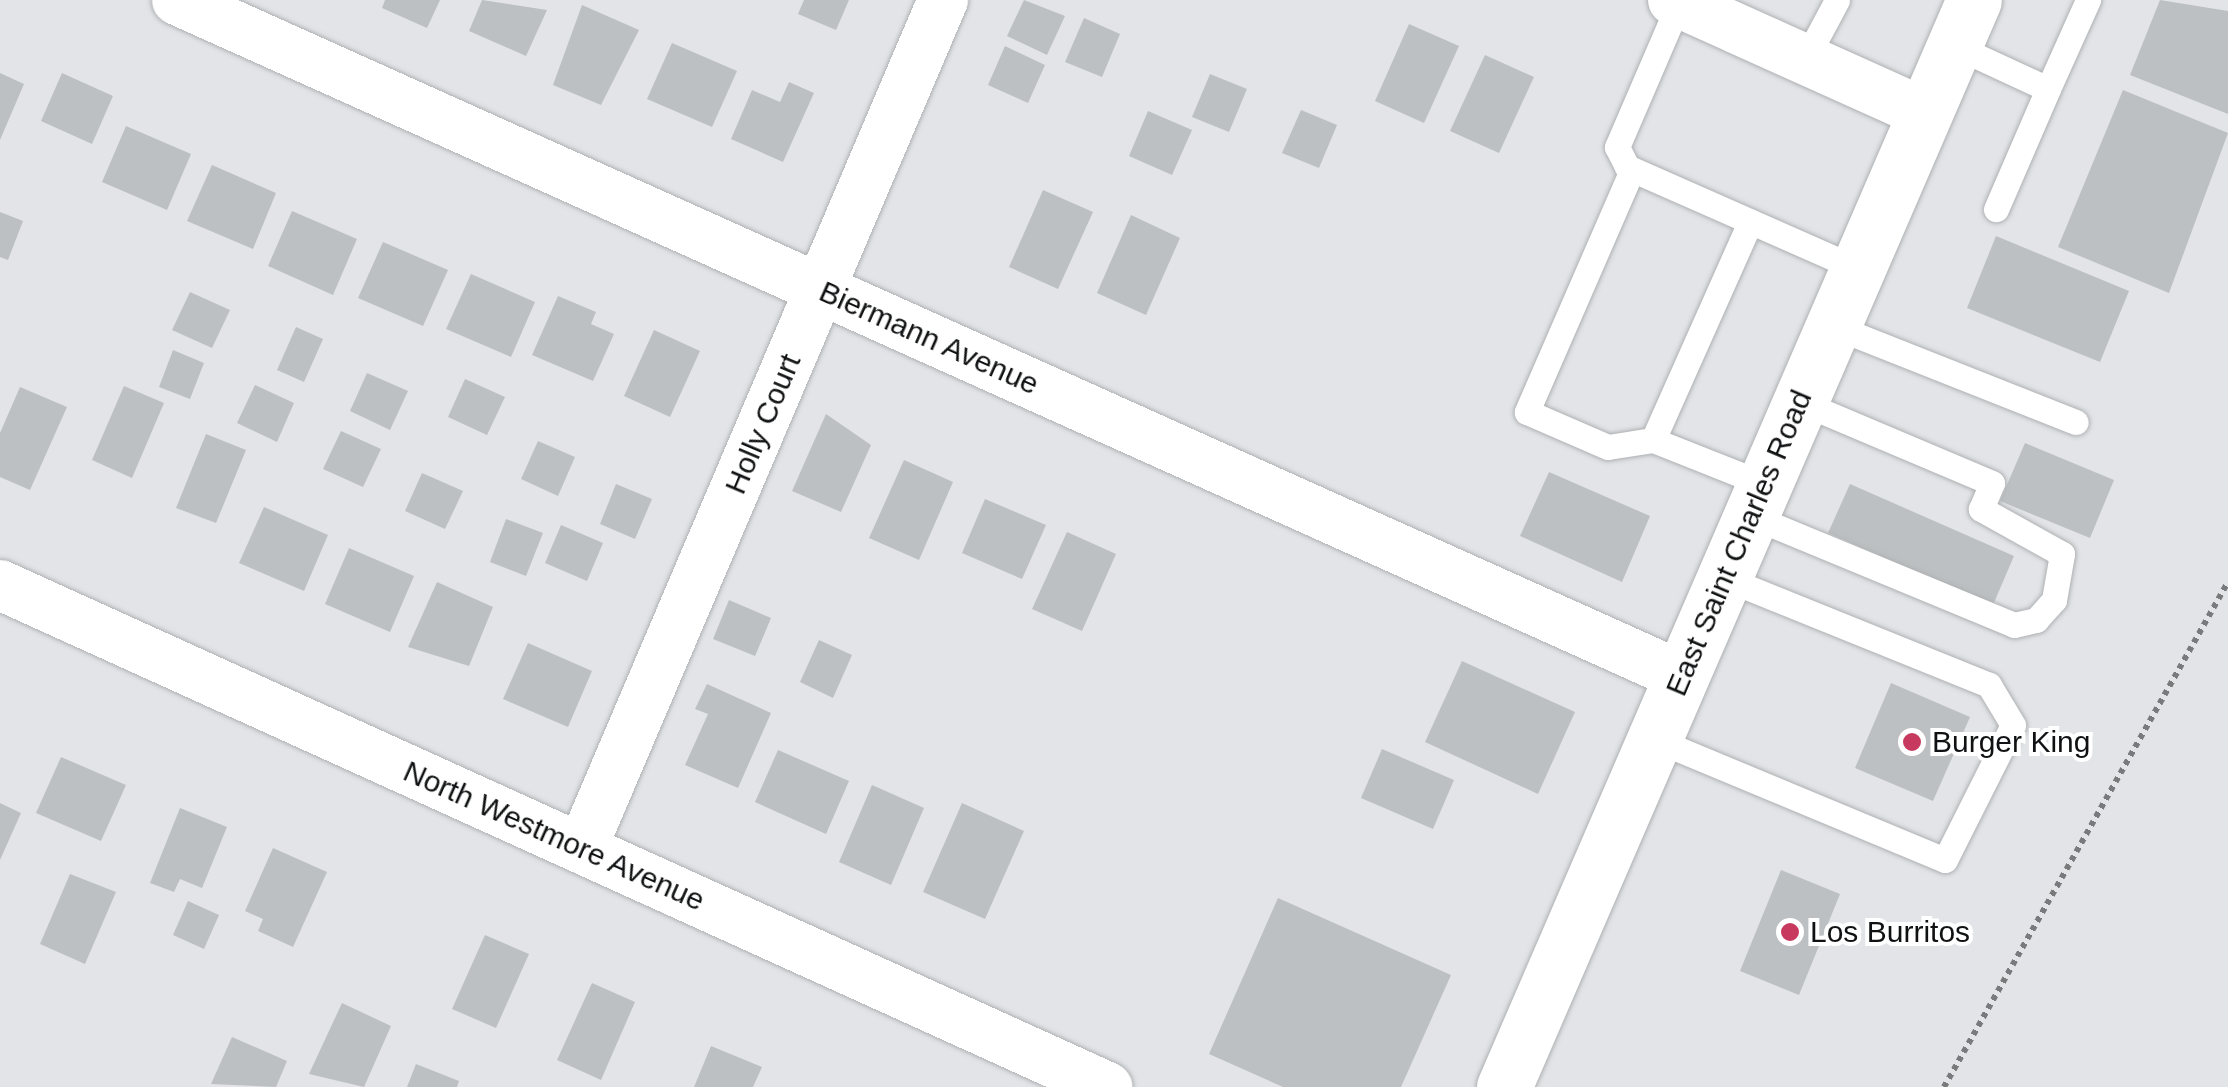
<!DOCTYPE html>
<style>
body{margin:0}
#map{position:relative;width:2228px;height:1087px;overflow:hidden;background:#e2e4e7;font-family:Helvetica,sans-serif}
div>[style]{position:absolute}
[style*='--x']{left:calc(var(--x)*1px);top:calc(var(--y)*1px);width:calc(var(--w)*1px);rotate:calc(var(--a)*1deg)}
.building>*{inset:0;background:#bdc0c2}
.path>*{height:6px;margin-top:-3px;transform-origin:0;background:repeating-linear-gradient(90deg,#797a7c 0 5px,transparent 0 10px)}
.roads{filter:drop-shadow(0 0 2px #aeb1b3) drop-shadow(0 0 2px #aeb1b3)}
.lane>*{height:25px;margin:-12.5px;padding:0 12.5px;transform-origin:12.5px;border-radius:12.5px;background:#fff}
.street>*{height:50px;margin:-25px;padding:0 25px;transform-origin:25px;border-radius:25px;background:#fff}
.secondary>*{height:55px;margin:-27.5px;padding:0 27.5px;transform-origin:27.5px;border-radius:27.5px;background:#fff}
.dots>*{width:28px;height:28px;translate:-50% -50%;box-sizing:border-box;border:5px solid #fff;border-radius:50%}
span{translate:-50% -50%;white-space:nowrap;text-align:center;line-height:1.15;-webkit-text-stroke:8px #fff;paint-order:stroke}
.street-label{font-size:30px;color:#101112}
.poi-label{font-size:30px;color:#101112}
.left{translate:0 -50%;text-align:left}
</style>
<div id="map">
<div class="building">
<div style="clip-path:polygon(385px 0,440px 0,427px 28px,382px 8px)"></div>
<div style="clip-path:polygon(482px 0,547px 10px,526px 56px,469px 31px)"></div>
<div style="clip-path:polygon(804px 0,849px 0,836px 30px,798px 14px)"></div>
<div style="clip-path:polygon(1024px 0,1065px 16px,1047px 55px,1007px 36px)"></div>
<div style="clip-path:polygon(2160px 0,2228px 11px,2228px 114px,2130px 75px)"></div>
<div style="clip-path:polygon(582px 5px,639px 30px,601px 105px,553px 85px)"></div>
<div style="clip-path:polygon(1084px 18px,1120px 34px,1102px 77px,1065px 62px)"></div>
<div style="clip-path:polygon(1409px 24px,1459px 46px,1424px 123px,1375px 101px)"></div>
<div style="clip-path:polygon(672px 43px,737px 71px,712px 127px,647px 99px)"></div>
<div style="clip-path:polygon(1005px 46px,1045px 65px,1028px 103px,988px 85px)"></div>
<div style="clip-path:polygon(1485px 55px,1534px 77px,1499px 153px,1450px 131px)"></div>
<div style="clip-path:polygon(0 73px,24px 84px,0 140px)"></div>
<div style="clip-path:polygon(62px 73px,113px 96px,92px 144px,41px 121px)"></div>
<div style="clip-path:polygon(1210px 74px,1247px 89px,1229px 132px,1192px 117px)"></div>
<div style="clip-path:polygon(789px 82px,814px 93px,783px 162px,731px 139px,752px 90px,780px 102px)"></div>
<div style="clip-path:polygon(2123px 90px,2228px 133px,2169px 293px,2058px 247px)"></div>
<div style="clip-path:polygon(1301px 110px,1337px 125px,1319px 168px,1282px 153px)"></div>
<div style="clip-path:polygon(1148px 111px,1192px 130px,1172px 175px,1129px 156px)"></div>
<div style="clip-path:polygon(126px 126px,191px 154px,167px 210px,102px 182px)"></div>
<div style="clip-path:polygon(212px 165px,276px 193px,253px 249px,187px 221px)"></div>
<div style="clip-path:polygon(1043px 190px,1093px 212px,1058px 289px,1009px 267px)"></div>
<div style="clip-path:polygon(292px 211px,357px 239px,333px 295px,268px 266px)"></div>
<div style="clip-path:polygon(0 212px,23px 221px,8px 260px,0 257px)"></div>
<div style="clip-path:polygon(1131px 215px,1180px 238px,1146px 315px,1097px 293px)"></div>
<div style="clip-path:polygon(1996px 236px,2129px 291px,2100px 362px,1967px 308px)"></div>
<div style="clip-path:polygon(383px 242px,448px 270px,423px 326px,358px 298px)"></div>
<div style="clip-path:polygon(471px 274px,535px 302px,511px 357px,446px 329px)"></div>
<div style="clip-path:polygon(190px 292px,230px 310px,212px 348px,172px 330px)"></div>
<div style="clip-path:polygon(558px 296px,596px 312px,591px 324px,614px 334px,593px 381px,532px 355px)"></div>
<div style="clip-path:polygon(296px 327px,323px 339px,304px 382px,277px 370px)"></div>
<div style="clip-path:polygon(654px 330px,700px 351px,670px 417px,624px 396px)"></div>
<div style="clip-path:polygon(173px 350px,204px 363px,190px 399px,159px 387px)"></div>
<div style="clip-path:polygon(367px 373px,408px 391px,390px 430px,350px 411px)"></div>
<div style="clip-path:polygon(465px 379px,505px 397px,487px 435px,448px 417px)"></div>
<div style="clip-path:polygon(255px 385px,294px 403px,277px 442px,237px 423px)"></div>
<div style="clip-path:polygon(124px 386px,164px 403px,132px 478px,92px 460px)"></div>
<div style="clip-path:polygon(20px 387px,67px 407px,30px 490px,0 477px,0 433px)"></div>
<div style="clip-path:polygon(826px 414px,871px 445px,841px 512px,792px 491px)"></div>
<div style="clip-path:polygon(341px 431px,381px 449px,363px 487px,323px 469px)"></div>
<div style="clip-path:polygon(206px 434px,246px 450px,216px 523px,176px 508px)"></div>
<div style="clip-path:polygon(538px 441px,575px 457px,558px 496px,521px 479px)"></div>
<div style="clip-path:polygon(2025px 443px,2114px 480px,2090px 538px,2000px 501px)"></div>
<div style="clip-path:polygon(904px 460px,953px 482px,919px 560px,869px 538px)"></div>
<div style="clip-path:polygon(1549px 472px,1650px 516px,1622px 582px,1520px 536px)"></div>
<div style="clip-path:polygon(422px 473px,463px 491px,445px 529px,405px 511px)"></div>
<div style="clip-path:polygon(616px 484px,652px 499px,635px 539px,600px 524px)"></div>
<div style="clip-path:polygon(1850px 484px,2014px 556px,1993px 605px,1828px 533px)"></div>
<div style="clip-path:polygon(985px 499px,1046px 525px,1022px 579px,962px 553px)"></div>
<div style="clip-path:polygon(264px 507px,328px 535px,304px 591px,239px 563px)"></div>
<div style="clip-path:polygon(506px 519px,543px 533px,526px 576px,490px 562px)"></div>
<div style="clip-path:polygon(561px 525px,603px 543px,587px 581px,545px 563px)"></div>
<div style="clip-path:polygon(1067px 532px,1116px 554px,1082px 631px,1032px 609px)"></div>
<div style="clip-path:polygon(349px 548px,414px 576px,390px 632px,325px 604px)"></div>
<div style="clip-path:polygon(437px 582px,493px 607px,469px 666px,408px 647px)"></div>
<div style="clip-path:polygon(729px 600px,771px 618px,755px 656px,713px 639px)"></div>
<div style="clip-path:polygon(819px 640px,852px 655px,833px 698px,800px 682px)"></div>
<div style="clip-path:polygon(528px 643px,592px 671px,568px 727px,503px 699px)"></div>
<div style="clip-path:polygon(1462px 661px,1575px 712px,1538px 794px,1425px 742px)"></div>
<div style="clip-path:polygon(1891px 683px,1970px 717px,1933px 801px,1855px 768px)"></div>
<div style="clip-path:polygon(707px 684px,771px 713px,738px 788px,685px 765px,708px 714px,695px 709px)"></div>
<div style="clip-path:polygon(1382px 749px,1454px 780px,1433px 829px,1361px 798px)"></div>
<div style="clip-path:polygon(778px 750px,849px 781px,826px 834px,755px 802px)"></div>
<div style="clip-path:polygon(61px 757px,126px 785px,101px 841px,36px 813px)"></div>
<div style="clip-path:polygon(872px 785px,924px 808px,891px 885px,839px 862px)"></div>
<div style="clip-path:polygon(0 803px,21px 813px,0 860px)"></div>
<div style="clip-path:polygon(962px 803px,1024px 831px,985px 919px,923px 892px)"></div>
<div style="clip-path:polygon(180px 808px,227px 827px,202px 888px,180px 879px,174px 892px,150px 883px)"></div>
<div style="clip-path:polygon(273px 848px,327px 872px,293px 947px,258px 931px,263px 919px,245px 911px)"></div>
<div style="clip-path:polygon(1781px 870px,1840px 894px,1799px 995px,1740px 971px)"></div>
<div style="clip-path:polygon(70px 874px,116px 892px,85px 964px,40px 944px)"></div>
<div style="clip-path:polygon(1278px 898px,1451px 975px,1401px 1087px,1283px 1087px,1209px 1054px)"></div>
<div style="clip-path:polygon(188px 901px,219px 915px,204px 949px,173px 935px)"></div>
<div style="clip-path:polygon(485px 935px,529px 954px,496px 1028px,452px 1009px)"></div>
<div style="clip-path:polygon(592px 983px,635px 1002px,601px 1080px,557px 1060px)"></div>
<div style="clip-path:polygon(342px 1003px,391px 1026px,364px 1087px,309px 1074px)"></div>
<div style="clip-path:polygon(232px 1037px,287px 1061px,276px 1087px,211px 1084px)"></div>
<div style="clip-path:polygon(711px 1046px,762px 1067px,753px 1087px,694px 1087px)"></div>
<div style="clip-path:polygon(416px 1064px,459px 1081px,457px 1087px,407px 1087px)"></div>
</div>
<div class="path">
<div style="--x:1944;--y:1087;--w:579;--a:-60.65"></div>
</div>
<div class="roads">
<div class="lane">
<div style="--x:1679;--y:3;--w:157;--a:113.3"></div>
<div style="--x:1617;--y:147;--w:22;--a:63"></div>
<div style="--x:1627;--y:167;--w:253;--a:23.8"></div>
<div style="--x:1955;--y:46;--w:102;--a:24.8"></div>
<div style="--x:2048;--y:89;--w:131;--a:113.4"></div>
<div style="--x:1805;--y:60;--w:68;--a:-61.9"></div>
<div style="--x:2048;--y:89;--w:98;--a:-65.8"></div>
<div style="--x:1632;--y:170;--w:264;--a:113.5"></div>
<div style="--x:1527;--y:412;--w:88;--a:23.4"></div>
<div style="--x:1608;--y:447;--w:46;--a:-8.8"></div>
<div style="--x:1653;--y:440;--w:119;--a:21.6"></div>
<div style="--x:1833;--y:326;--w:261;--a:21.6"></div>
<div style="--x:1653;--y:440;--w:239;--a:-66"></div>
<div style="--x:1751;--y:516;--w:285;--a:22.5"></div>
<div style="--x:2014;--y:625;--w:23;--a:-13"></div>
<div style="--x:2036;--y:620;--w:27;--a:-48"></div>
<div style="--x:2054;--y:600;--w:47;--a:-80.1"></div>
<div style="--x:2062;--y:554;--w:93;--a:-150.9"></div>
<div style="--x:1981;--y:509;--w:28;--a:-67"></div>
<div style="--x:1992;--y:483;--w:208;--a:-157.1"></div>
<div style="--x:1654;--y:739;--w:315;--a:22.6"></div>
<div style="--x:1945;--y:860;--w:151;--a:-63.3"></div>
<div style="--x:2013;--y:725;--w:47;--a:-121"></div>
<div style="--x:1989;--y:685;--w:286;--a:-158"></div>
</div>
<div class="street">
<div style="--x:177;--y:0;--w:1649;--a:24.2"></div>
<div style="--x:1673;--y:0;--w:276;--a:24.2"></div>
<div style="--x:0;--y:585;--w:1216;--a:24.39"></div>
<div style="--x:582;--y:848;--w:922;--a:-66.94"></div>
</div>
<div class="secondary">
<div style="--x:1504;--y:1087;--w:1184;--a:-66.62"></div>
</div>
</div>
<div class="dots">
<div style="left:1912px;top:742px;background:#c8395f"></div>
<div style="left:1790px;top:932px;background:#c8395f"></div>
</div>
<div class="street-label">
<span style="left:929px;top:338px;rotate:24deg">Biermann Avenue</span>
<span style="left:763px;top:424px;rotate:-67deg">Holly Court</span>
<span style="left:1739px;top:543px;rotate:-67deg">East Saint Charles Road</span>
<span style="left:554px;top:836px;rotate:24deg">North Westmore Avenue</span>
</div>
<div class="poi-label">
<span class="left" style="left:1932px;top:742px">Burger King</span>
<span class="left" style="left:1810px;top:932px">Los Burritos</span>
</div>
</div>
